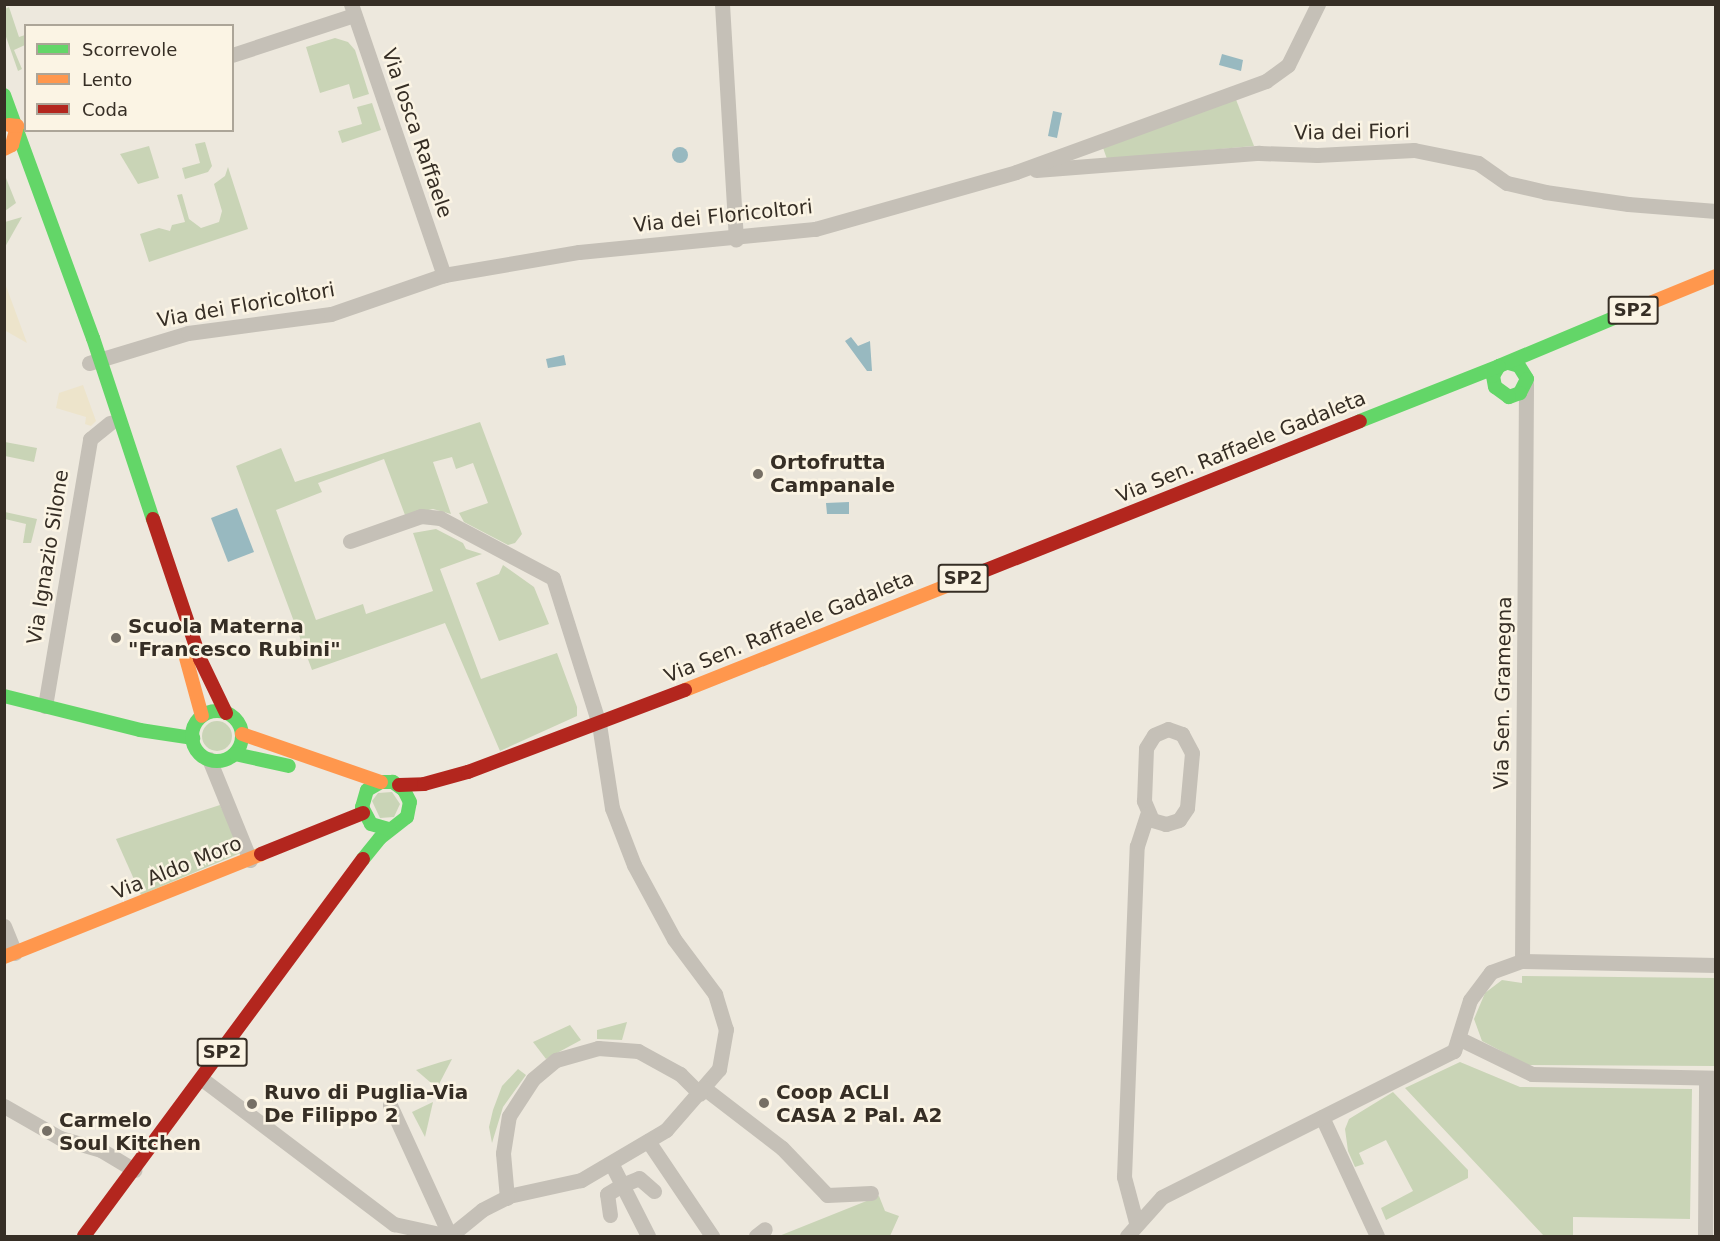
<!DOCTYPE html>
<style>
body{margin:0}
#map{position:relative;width:1720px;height:1241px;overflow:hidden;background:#ede8dd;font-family:"DejaVu Sans",sans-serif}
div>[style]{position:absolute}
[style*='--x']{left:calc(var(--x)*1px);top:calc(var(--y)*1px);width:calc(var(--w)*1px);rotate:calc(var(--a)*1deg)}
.green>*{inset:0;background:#c9d4b6}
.round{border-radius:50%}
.plaza>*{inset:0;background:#ede4cb}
.water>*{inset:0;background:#98b9c0}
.street>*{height:15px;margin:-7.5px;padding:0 7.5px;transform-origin:7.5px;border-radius:7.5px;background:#c5c0b7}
.fast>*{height:14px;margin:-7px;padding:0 7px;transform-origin:7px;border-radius:7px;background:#63d668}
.fast>.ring{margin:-7px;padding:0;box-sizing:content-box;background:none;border:14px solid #63d668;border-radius:50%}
.slow>*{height:14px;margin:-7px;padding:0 7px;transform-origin:7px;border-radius:7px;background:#ff974d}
.jam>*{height:14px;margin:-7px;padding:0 7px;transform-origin:7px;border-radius:7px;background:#b3261e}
.dots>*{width:16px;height:16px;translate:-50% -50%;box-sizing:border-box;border:3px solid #fbf4e4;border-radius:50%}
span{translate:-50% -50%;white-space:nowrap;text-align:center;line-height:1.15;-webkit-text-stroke:5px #fbf4e4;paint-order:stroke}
.shield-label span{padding:2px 4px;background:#fbf4e4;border:2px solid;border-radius:4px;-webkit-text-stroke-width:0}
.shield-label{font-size:18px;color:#362e25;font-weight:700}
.street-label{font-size:20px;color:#362e25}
.poi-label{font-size:20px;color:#362e25;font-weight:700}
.left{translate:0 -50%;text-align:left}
.frame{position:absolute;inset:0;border:6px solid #362e25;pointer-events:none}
.legend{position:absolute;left:24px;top:24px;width:210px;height:108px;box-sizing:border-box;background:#fbf4e4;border:2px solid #aca598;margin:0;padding:8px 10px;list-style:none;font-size:18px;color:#362e25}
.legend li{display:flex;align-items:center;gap:12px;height:30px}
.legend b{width:30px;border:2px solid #aca598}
</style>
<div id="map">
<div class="green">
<div style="clip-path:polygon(9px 7px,19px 37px,25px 35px,25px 45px,14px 50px,22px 69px,18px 71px,5px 34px,5px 9px)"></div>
<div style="clip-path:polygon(335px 38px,348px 42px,355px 50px,369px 94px,353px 99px,349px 84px,320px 93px,306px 47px)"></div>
<div style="clip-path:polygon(1235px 97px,1254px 146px,1107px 159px,1102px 145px)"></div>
<div style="clip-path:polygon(372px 103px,381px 130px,342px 143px,338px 131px,362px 124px,357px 107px)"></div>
<div style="clip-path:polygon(205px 142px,212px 166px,208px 172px,185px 179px,182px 168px,200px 163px,195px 144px)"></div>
<div style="clip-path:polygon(149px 146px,159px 178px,138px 184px,120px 154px)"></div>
<div style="clip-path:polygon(228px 167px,248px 229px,149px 262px,140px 234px,159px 228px,170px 231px,172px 225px,185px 222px,177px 195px,182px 194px,189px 219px,201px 228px,219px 222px,222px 211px,214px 184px,225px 176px)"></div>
<div style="clip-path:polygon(4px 173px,16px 203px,5px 211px,4px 211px)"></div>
<div style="clip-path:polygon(22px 217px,5px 247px,5px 222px)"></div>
<div style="clip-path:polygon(480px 422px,522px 534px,515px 543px,508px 545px,464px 522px,459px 513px,488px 503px,473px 463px,456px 469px,452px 457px,433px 462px,451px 514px,433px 509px,405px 515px,384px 459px,318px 483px,322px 492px,276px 510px,316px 620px,363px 604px,366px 614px,433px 591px,413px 533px,436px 529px,463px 543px,466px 549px,482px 554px,440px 569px,481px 679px,557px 653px,577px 707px,577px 716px,500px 751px,445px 623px,312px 670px,236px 466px,281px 448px,295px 482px)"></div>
<div style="clip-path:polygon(5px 442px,37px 448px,34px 462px,5px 456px)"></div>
<div style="clip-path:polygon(5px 512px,37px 519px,31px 543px,23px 543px,26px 524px,5px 519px)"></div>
<div style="clip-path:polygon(503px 565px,534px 587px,549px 624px,499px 641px,476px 583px,499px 574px)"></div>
<div class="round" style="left:202px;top:721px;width:30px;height:30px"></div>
<div style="clip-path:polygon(392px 792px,400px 804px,394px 817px,380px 818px,372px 801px,378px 793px)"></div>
<div style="clip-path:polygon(220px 805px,243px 852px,141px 895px,116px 839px)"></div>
<div style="clip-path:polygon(1522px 976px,1715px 978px,1715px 1066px,1528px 1065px,1482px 1041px,1474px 1019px,1485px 993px,1502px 980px,1522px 983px)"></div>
<div style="clip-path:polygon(627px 1022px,622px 1040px,597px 1039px,597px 1030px)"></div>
<div style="clip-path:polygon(570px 1025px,581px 1040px,546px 1059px,533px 1042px)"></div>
<div style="clip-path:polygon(452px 1059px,437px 1088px,416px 1070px,441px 1062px)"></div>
<div style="clip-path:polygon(1460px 1062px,1520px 1087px,1692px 1089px,1690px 1219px,1573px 1217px,1573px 1236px,1544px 1236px,1405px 1088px)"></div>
<div style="clip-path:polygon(518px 1069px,526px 1075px,503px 1107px,492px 1143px,489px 1127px,493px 1110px,502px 1086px)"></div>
<div style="clip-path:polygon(1393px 1092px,1468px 1170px,1468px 1178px,1386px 1220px,1381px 1208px,1413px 1191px,1386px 1140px,1359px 1153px,1364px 1164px,1355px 1167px,1348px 1151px,1345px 1129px,1349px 1119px)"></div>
<div style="clip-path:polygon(433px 1102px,425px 1137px,412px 1112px)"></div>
<div style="clip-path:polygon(879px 1196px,885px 1211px,899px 1216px,890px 1236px,779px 1236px)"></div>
</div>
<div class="plaza">
<div style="clip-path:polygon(5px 281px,6px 286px,27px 343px,6px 331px,5px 333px)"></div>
<div style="clip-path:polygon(83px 385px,96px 421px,91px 426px,85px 424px,86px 417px,56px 408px,59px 393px)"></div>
</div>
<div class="water">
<div style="clip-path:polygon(1222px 54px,1243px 60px,1241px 71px,1219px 65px)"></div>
<div style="clip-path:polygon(1053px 111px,1062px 113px,1057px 138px,1048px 136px)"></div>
<div class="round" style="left:672px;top:147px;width:16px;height:16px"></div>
<div style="clip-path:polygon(851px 337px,858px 346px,870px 341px,872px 371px,867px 371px,845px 341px)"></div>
<div style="clip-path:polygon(564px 355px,566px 365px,548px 368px,546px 359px)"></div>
<div style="clip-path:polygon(849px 502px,849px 514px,827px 514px,826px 503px)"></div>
<div style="clip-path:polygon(237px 508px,254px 552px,228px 562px,211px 518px)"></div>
</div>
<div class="street">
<div style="--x:351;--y:4;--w:287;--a:71.1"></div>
<div style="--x:722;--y:4;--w:236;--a:86.6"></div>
<div style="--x:232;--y:55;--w:128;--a:-18.2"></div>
<div style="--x:1036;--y:170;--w:224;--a:-4.4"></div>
<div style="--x:1259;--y:153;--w:58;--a:2"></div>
<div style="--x:1317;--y:155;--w:97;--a:-3"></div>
<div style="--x:1414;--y:150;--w:65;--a:11.5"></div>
<div style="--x:1478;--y:163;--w:35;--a:35"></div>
<div style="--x:1507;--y:183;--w:39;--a:13"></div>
<div style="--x:1545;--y:192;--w:84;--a:8.2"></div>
<div style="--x:1628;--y:204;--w:88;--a:4.5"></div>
<div style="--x:89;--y:363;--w:103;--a:-16.9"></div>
<div style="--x:188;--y:333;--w:144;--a:-7.6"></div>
<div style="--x:331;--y:314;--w:120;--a:-19"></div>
<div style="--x:444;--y:275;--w:137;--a:-9.7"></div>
<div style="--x:579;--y:252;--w:237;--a:-5.6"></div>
<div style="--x:815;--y:229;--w:209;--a:-15.8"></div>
<div style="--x:1016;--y:172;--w:266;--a:-20"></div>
<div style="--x:1266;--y:81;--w:27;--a:-36"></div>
<div style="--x:1288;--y:65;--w:68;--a:-63.8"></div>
<div style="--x:350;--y:541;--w:75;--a:-19.4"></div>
<div style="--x:421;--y:516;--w:19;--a:6"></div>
<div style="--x:440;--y:518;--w:128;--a:28"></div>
<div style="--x:553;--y:578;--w:153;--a:72.5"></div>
<div style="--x:599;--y:724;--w:85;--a:81.2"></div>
<div style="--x:612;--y:808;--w:61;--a:68.9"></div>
<div style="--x:634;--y:865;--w:84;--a:61.6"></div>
<div style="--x:674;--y:939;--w:69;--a:53.3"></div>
<div style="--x:715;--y:994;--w:37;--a:73"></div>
<div style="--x:726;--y:1029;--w:41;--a:99.9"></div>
<div style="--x:719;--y:1069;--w:81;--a:131"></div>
<div style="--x:666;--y:1130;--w:99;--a:149.5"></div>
<div style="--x:581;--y:1180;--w:74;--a:167.5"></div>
<div style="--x:509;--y:1196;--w:30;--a:153"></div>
<div style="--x:482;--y:1210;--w:41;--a:140.9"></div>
<div style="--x:45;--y:706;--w:271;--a:-80.4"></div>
<div style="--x:90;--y:439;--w:26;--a:-39"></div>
<div style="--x:1168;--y:729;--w:15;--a:20"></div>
<div style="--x:1182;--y:734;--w:21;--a:62"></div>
<div style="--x:1192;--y:753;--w:55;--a:95.2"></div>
<div style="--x:1187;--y:808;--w:14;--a:124"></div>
<div style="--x:1179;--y:820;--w:14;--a:163"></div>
<div style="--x:1166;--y:824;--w:15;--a:-164"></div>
<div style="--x:1152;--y:820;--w:21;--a:-113"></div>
<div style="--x:1144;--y:801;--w:53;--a:-87.8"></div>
<div style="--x:1146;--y:748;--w:15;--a:-58"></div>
<div style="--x:1154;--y:735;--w:15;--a:-23"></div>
<div style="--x:209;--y:759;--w:109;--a:67.9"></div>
<div style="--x:4;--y:926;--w:29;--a:68"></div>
<div style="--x:1522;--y:961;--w:577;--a:-89.6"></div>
<div style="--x:1460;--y:1039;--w:80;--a:25.9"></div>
<div style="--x:1532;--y:1074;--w:184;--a:1.2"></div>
<div style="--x:202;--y:1079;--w:241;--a:37.1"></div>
<div style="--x:394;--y:1224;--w:55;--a:12.5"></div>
<div style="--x:704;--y:1088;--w:98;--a:37.6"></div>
<div style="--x:782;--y:1148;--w:65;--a:46.2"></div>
<div style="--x:827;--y:1195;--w:44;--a:-2.6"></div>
<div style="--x:390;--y:1105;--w:144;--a:65.4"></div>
<div style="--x:4;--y:1106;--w:64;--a:29.7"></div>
<div style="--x:60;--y:1138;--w:43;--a:16.3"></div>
<div style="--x:101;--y:1150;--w:39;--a:31"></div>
<div style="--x:1322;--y:1117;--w:131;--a:65.2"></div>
<div style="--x:648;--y:1141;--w:115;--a:56"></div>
<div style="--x:611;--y:1163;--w:82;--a:63.1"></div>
<div style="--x:507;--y:1198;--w:45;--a:-95.1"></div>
<div style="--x:503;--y:1153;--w:37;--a:-81"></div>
<div style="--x:509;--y:1116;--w:44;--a:-57"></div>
<div style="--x:533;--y:1079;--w:30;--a:-40"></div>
<div style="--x:556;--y:1060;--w:44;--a:-15.9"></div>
<div style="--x:598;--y:1048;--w:40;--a:4.3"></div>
<div style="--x:638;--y:1051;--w:48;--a:28.7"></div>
<div style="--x:680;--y:1074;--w:28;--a:45"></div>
<div style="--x:610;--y:1215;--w:21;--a:-98"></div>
<div style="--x:607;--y:1194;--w:17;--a:-31"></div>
<div style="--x:622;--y:1185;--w:18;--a:-22"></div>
<div style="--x:639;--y:1178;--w:20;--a:41"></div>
<div style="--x:1136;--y:1222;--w:47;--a:-104.9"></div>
<div style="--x:1124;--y:1177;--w:331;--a:-87.8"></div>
<div style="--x:1137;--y:846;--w:33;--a:-72"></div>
<div style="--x:756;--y:1236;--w:11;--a:-38"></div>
<div style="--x:1127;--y:1236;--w:52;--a:-48.1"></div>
<div style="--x:1162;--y:1197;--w:326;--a:-26.6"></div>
<div style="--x:1454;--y:1051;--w:53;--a:-72.6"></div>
<div style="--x:1470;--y:1000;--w:35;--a:-53"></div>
<div style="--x:1491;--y:972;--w:33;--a:-20"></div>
<div style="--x:1522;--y:961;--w:194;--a:1.2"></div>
<div style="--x:1705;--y:1236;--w:158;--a:-89.6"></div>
</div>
<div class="fast">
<div style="--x:4;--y:95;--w:259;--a:69.9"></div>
<div style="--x:93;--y:338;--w:191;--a:71.7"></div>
<div style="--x:1509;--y:363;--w:10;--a:17"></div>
<div style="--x:1519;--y:366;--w:15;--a:58"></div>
<div style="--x:1527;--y:379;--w:16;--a:117"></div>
<div style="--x:1520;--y:393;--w:12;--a:160"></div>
<div style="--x:1509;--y:397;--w:17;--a:-144"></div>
<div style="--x:1495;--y:387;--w:11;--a:-100"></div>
<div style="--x:1493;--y:376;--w:12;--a:-59"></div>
<div style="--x:1499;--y:366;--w:140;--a:-22.7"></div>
<div style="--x:1360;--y:421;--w:149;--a:-21.6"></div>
<div style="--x:4;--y:696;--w:140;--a:14"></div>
<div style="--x:140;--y:730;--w:54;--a:8.6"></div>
<div class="ring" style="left:192px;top:711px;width:36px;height:36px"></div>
<div style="--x:235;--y:754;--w:55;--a:12.5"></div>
<div style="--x:363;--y:859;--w:27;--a:-51"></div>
<div style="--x:380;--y:838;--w:34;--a:-38"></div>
<div style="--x:407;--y:817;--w:15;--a:-79"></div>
<div style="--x:410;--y:802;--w:13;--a:-117"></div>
<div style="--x:404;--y:790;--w:14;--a:-144"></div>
<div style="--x:393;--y:782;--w:12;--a:180"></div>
<div style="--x:381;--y:782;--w:16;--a:150"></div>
<div style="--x:367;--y:790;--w:18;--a:106"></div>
<div style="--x:362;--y:807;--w:19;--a:62"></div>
<div style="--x:371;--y:824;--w:19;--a:16"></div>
</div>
<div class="slow">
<div style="--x:4;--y:149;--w:9;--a:-27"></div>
<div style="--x:12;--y:145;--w:20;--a:-75"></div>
<div style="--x:17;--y:126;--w:8;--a:-173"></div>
<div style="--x:1628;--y:312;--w:95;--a:-22.2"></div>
<div style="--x:186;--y:658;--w:60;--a:74.6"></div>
<div style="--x:685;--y:690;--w:286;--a:-21.7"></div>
<div style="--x:242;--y:734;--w:147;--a:19.1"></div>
<div style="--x:4;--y:957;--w:277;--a:-21.8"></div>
</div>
<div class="jam">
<div style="--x:153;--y:519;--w:148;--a:71.4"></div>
<div style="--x:200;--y:659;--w:60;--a:64.3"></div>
<div style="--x:951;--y:584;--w:440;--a:-21.7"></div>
<div style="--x:399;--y:785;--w:25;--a:-2"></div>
<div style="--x:424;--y:784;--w:46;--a:-15.3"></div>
<div style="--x:468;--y:772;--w:232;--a:-20.7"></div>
<div style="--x:261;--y:854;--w:110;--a:-21.9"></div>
<div style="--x:84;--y:1236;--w:469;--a:-53.5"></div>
</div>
<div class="dots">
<div style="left:758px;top:474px;background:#766f65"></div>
<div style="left:116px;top:638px;background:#766f65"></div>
<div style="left:764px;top:1103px;background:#766f65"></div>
<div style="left:252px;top:1104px;background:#766f65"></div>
<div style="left:47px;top:1131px;background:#766f65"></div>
</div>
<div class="shield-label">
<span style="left:1633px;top:310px">SP2</span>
<span style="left:963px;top:578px">SP2</span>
<span style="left:222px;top:1052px">SP2</span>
</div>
<div class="street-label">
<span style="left:1352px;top:132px;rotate:-1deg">Via dei Fiori</span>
<span style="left:417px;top:133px;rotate:71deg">Via Iosca Raffaele</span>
<span style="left:723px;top:216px;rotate:-6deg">Via dei Floricoltori</span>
<span style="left:246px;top:305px;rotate:-10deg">Via dei Floricoltori</span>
<span style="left:1241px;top:447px;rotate:-22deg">Via Sen. Raffaele Gadaleta</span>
<span style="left:48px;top:557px;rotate:-81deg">Via Ignazio Silone</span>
<span style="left:789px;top:627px;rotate:-22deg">Via Sen. Raffaele Gadaleta</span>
<span style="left:1503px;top:693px;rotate:-89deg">Via Sen. Gramegna</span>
<span style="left:177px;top:868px;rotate:-22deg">Via Aldo Moro</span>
</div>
<div class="poi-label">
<span class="left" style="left:770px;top:474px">Ortofrutta<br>Campanale</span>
<span class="left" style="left:128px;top:638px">Scuola Materna<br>"Francesco Rubini"</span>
<span class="left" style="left:264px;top:1104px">Ruvo di Puglia-Via<br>De Filippo 2</span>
<span class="left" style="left:776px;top:1104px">Coop ACLI<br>CASA 2 Pal. A2</span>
<span class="left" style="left:59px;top:1132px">Carmelo<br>Soul Kitchen</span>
</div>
<div class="frame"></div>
<ul class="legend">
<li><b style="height:8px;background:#63d668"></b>Scorrevole</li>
<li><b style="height:8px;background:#ff974d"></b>Lento</li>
<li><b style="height:8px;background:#b3261e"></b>Coda</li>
</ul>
</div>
